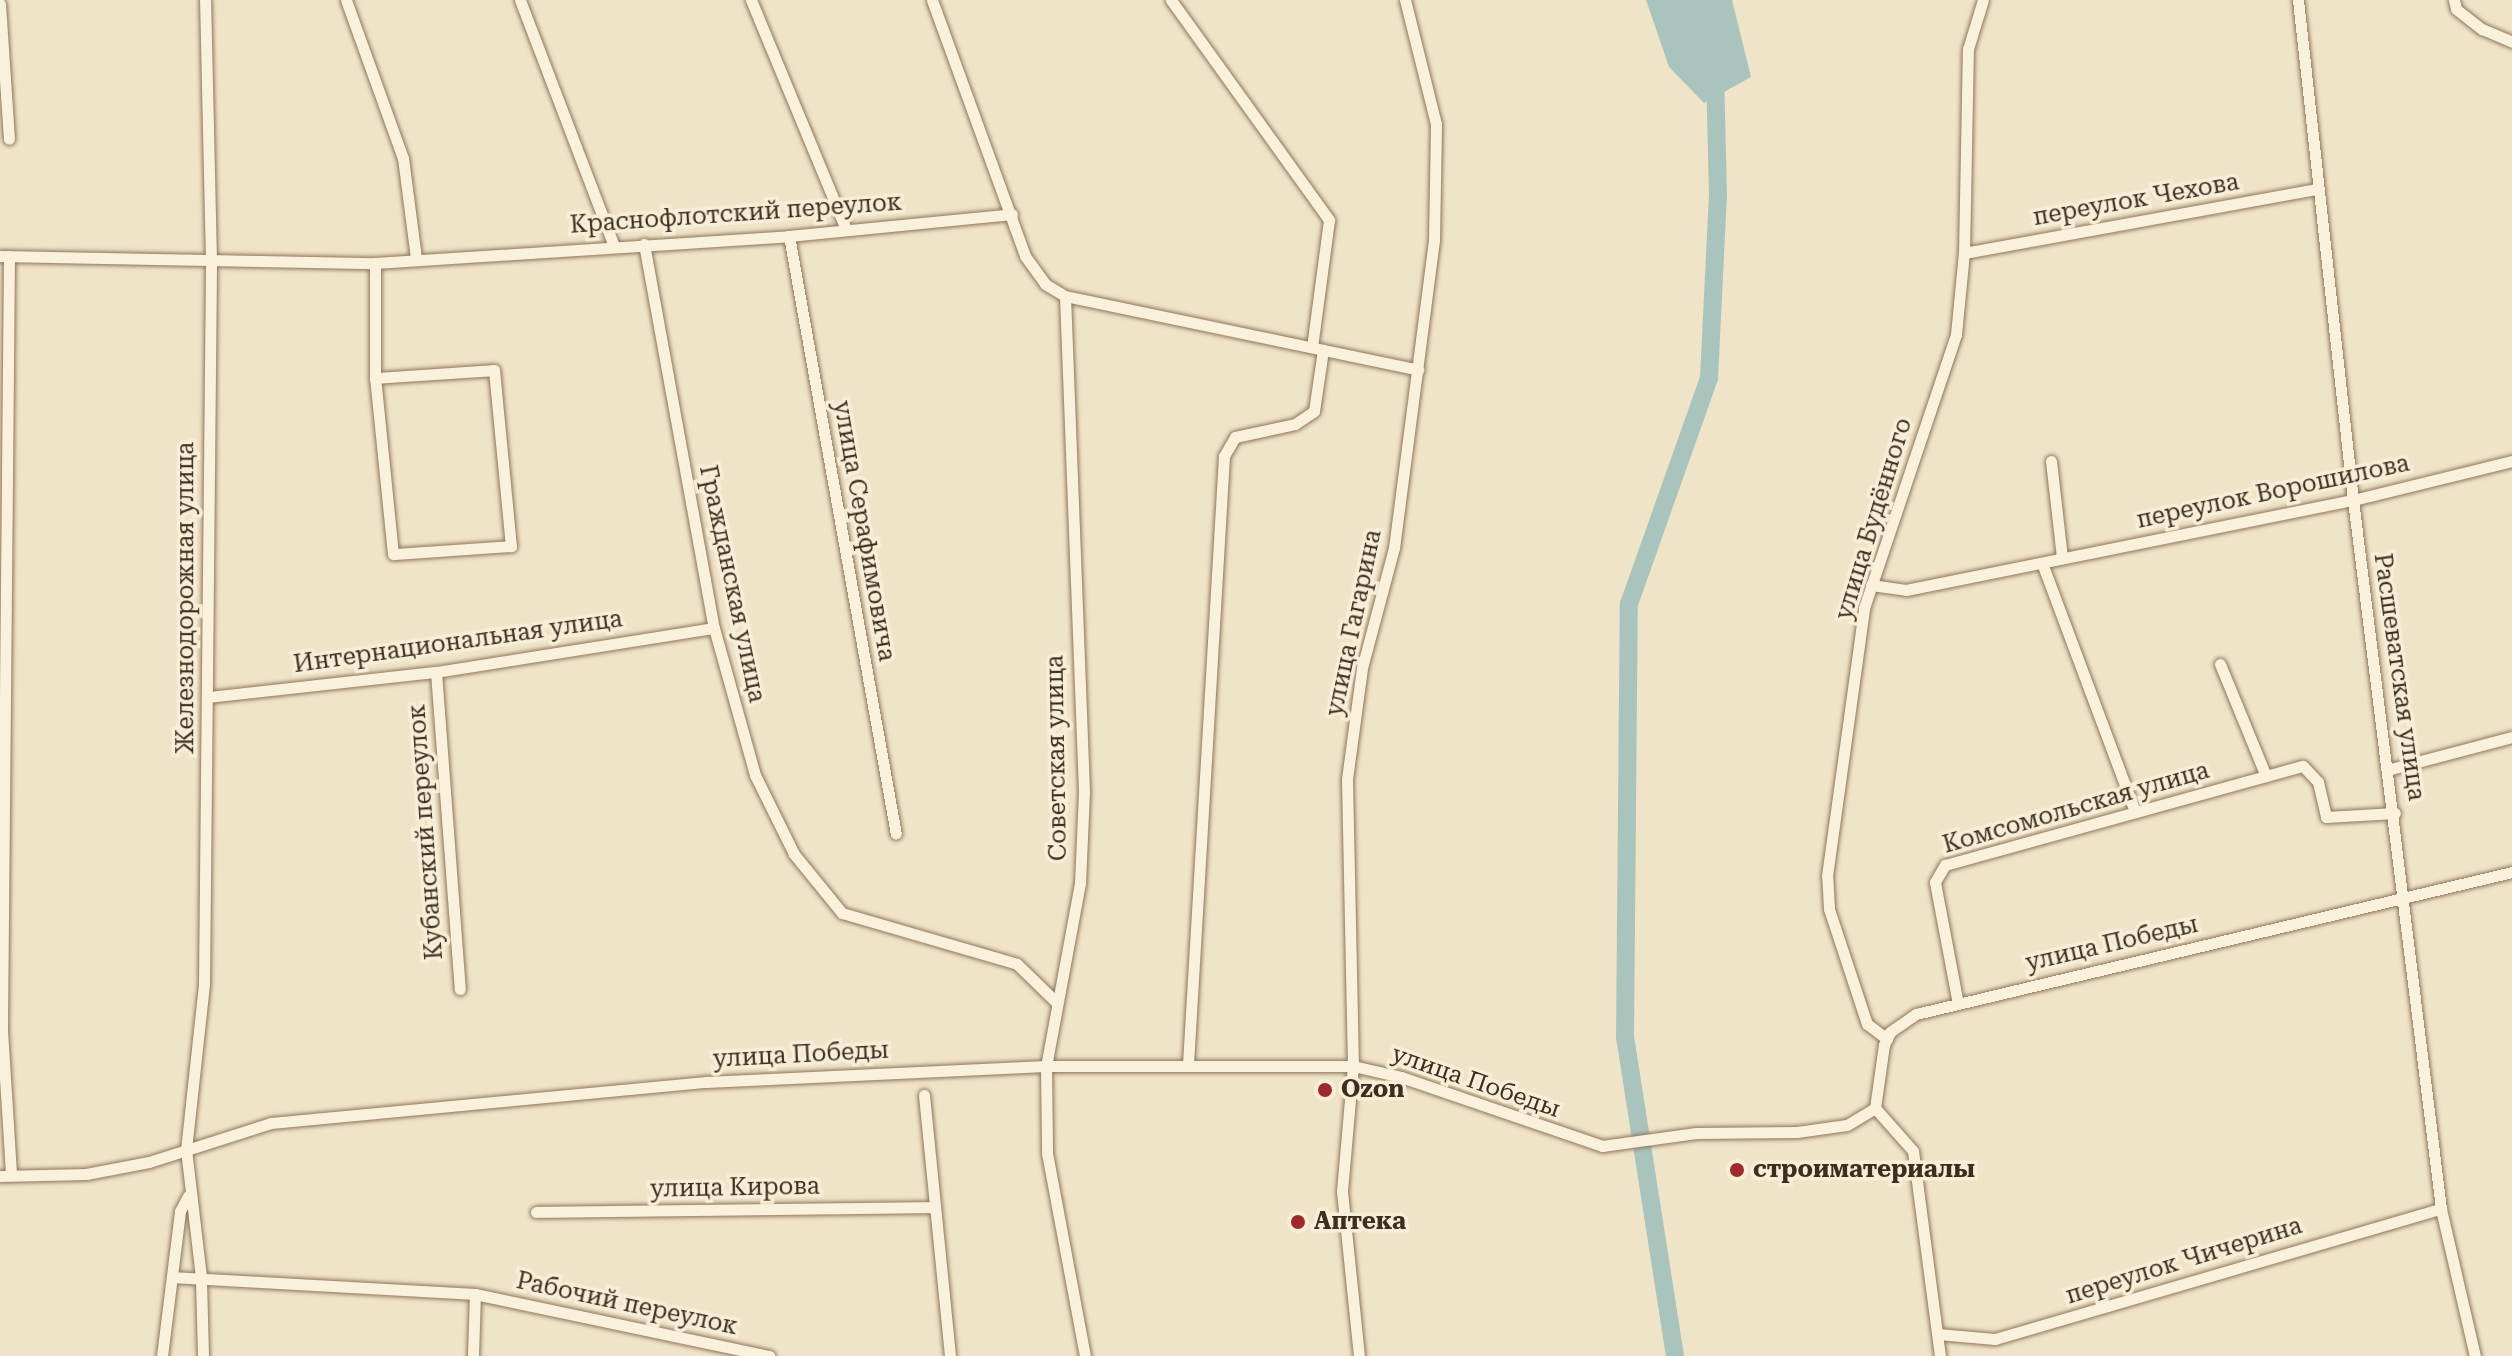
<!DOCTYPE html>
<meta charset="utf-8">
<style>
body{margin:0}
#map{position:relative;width:2512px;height:1356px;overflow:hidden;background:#f0e4c8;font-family:"Roboto Serif",serif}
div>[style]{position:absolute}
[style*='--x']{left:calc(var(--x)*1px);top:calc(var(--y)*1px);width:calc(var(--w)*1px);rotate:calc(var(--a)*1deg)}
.water>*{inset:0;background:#a9c4bc}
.river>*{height:18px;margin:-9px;padding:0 9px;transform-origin:9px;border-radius:9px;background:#a9c4bc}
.roads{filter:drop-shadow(0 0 2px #8d765c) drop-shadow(0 0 2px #8d765c)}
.minor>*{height:11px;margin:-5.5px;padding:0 5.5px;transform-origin:5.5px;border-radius:5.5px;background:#faf1dc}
.dots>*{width:22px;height:22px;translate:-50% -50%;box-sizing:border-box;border:4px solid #f7eed8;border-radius:50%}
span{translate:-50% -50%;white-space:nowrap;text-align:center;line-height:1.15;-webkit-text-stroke:7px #f7eed8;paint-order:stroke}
.street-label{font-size:24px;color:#3d2e20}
.poi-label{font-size:24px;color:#3d2e20;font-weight:700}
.left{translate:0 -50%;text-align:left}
</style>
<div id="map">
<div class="water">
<div style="clip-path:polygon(1646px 0,1732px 0,1751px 77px,1704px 103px,1669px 67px)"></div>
</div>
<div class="river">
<div style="--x:1675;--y:1356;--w:323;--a:-98.9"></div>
<div style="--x:1625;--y:1037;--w:433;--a:-89.5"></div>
<div style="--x:1629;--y:604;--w:240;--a:-70.5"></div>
<div style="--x:1709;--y:378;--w:183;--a:-87.2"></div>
<div style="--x:1718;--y:195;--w:122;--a:-91.4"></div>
</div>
<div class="roads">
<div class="minor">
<div style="--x:346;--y:0;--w:168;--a:70.2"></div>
<div style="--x:403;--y:158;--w:101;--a:82.6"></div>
<div style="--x:520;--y:0;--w:261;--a:69.1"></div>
<div style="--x:751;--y:0;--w:248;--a:67.5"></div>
<div style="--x:932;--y:0;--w:272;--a:70"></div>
<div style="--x:1025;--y:256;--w:34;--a:54"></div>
<div style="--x:1045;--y:284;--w:23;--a:31"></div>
<div style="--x:1065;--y:296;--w:361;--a:11.8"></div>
<div style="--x:1171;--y:0;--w:271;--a:54.3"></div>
<div style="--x:1329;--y:220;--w:128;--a:97.6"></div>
<div style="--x:2298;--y:0;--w:503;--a:83.72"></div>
<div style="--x:2353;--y:500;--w:714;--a:82.92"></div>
<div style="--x:2441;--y:1209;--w:151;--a:77"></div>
<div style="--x:2454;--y:0;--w:9;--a:77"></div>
<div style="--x:2456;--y:9;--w:33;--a:38"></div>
<div style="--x:2482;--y:29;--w:33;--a:23"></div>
<div style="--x:0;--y:4;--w:135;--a:86.2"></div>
<div style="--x:789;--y:236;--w:607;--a:79.86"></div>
<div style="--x:644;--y:244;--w:390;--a:79.7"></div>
<div style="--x:714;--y:628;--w:153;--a:74.4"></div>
<div style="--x:755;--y:775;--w:88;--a:63.7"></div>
<div style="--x:794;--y:854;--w:76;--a:50.9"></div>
<div style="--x:842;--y:913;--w:182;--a:16.2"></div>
<div style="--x:1017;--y:964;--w:53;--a:44.2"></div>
<div style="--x:1964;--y:253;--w:359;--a:-10.3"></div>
<div style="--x:0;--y:256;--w:375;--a:1.1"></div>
<div style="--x:375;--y:263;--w:415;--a:-3.7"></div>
<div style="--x:789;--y:236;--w:224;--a:-5.6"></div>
<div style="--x:9;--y:256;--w:774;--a:90.52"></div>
<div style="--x:2;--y:1030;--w:145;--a:86.4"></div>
<div style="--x:1065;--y:296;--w:496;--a:87.8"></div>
<div style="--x:1084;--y:792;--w:91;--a:92.5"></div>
<div style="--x:1080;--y:883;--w:186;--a:100.5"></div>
<div style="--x:1046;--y:1066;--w:87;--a:89.3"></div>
<div style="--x:1047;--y:1153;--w:207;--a:79.4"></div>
<div style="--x:375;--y:378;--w:119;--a:-3.8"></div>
<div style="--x:494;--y:370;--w:177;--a:84.5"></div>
<div style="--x:511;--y:546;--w:118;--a:176.1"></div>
<div style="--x:393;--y:554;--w:177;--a:-95.8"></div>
<div style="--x:375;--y:378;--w:115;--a:-90"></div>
<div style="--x:2051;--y:461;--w:98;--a:83.5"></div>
<div style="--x:2042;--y:563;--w:266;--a:69.5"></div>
<div style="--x:1871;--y:585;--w:35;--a:8"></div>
<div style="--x:1906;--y:590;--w:456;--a:-11.4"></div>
<div style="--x:2353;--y:500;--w:164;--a:-13.8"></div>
<div style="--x:2220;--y:664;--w:121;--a:67.7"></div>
<div style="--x:436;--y:672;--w:318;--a:85.7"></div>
<div style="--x:208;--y:697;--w:229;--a:-6.3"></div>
<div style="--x:436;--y:672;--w:281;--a:-9"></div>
<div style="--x:2387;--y:770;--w:129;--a:-14.8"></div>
<div style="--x:1958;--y:1004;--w:124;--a:-100.7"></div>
<div style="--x:1935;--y:882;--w:20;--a:-60"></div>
<div style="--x:1945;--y:865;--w:371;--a:-15.5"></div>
<div style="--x:2303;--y:766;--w:22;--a:47"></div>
<div style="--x:2318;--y:782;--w:36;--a:77"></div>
<div style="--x:2326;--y:817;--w:69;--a:-3.3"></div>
<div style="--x:1887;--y:1039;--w:25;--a:-143"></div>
<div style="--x:1867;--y:1024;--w:121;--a:-108.3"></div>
<div style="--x:1829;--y:909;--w:33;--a:-93"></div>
<div style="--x:1827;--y:876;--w:271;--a:-82.1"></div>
<div style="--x:1864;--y:608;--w:289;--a:-71.4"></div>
<div style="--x:1956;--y:334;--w:81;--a:-84.4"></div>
<div style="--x:1964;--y:253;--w:204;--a:-88.9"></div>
<div style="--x:1968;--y:49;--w:51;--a:-73"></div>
<div style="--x:1188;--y:1064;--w:609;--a:-86.61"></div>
<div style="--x:1224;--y:456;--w:22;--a:-60"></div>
<div style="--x:1235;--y:437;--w:61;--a:-12.2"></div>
<div style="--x:1295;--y:424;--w:23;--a:-34"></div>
<div style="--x:1314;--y:411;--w:62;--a:-81.6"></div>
<div style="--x:924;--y:1095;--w:262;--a:84.3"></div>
<div style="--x:1875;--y:1108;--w:57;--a:48.5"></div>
<div style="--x:1913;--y:1151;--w:207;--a:82.5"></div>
<div style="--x:0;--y:1176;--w:86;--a:-1.3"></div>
<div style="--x:86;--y:1174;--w:64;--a:-10.8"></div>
<div style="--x:149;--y:1162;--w:128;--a:-17.7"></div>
<div style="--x:271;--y:1123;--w:437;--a:-5.4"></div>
<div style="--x:706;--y:1082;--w:340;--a:-2.7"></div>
<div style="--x:1046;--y:1066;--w:307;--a:0"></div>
<div style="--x:1353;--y:1066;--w:49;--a:12.9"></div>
<div style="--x:1401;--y:1077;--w:213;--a:18.9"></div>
<div style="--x:1602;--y:1146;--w:95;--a:-7.9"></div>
<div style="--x:1696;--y:1133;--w:101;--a:-0.6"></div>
<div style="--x:1797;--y:1132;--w:50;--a:-8"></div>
<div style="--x:1847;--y:1125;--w:33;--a:-31"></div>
<div style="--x:1875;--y:1108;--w:64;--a:-81.9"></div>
<div style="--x:1884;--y:1045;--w:14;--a:-65"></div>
<div style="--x:1890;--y:1032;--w:32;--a:-35"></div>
<div style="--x:1916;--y:1014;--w:613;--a:-13.4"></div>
<div style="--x:536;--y:1212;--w:399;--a:-0.7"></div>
<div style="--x:172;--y:1277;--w:303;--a:3.2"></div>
<div style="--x:475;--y:1294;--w:301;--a:11.9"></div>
<div style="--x:1938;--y:1334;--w:57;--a:5"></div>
<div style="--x:1995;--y:1339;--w:465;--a:-16.3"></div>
<div style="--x:162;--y:1356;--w:146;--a:-82.9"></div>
<div style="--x:180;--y:1211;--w:17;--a:-62"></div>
<div style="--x:203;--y:1356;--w:79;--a:-91.5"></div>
<div style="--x:201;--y:1277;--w:128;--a:-96.7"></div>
<div style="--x:186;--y:1150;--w:168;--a:-83.8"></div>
<div style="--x:204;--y:983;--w:722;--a:-89.44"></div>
<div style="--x:211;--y:261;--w:261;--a:-91.3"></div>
<div style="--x:473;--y:1356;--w:62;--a:-88.2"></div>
<div style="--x:1359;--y:1356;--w:166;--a:-95.9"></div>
<div style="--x:1342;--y:1191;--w:125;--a:-85"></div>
<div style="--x:1353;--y:1066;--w:287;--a:-91.2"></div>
<div style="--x:1347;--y:779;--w:112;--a:-82.3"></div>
<div style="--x:1362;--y:668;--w:124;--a:-75.1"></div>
<div style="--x:1394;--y:548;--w:311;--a:-82.6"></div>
<div style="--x:1434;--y:240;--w:116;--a:-89"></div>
<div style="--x:1436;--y:124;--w:128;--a:-104"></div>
</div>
</div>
<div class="dots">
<div style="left:1325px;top:1090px;background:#9e2a2b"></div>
<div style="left:1737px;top:1170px;background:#9e2a2b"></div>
<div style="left:1298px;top:1222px;background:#9e2a2b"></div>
</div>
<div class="street-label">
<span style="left:2136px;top:200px;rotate:-10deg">переулок Чехова</span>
<span style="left:736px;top:214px;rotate:-4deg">Краснофлотский переулок</span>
<span style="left:2273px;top:492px;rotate:-12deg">переулок Ворошилова</span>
<span style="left:1874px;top:519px;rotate:-73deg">улица Будённого</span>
<span style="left:864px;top:531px;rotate:80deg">улица Серафимовича</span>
<span style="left:732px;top:584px;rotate:78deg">Гражданская улица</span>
<span style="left:186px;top:598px;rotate:-90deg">Железнодорожная улица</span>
<span style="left:1354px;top:623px;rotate:-78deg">улица Гагарина</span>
<span style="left:458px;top:642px;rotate:-8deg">Интернациональная улица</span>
<span style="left:2399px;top:677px;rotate:82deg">Расшеватская улица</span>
<span style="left:1057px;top:758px;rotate:-91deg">Советская улица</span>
<span style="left:2076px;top:808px;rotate:-16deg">Комсомольская улица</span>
<span style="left:426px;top:832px;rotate:-94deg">Кубанский переулок</span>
<span style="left:2112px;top:944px;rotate:-13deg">улица Победы</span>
<span style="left:801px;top:1055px;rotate:-3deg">улица Победы</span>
<span style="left:1476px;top:1082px;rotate:19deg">улица Победы</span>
<span style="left:735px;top:1188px;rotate:-1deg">улица Кирова</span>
<span style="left:2184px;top:1261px;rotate:-17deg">переулок Чичерина</span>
<span style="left:627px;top:1304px;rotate:12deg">Рабочий переулок</span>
</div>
<div class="poi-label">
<span class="left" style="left:1341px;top:1090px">Ozon</span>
<span class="left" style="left:1753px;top:1170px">строиматериалы</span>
<span class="left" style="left:1314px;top:1222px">Аптека</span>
</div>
</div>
